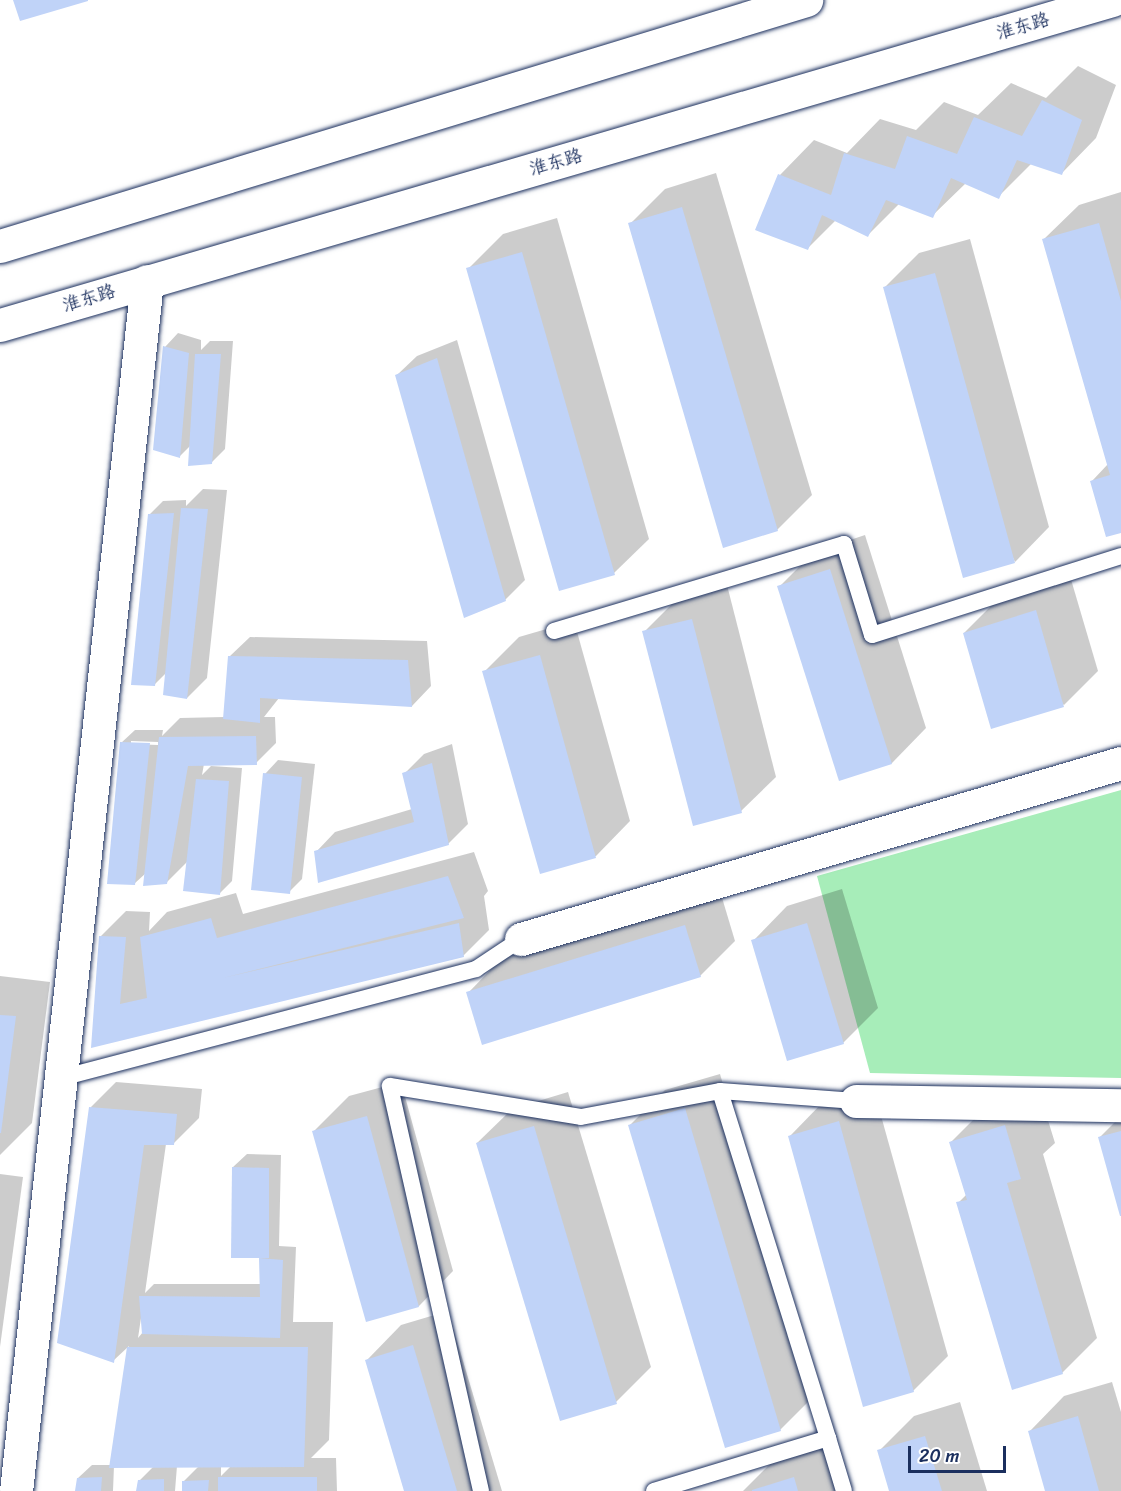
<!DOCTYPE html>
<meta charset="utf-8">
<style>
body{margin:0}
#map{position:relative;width:1121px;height:1491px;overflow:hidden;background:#fff;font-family:Sriracha,"LXGW WenKai TC",sans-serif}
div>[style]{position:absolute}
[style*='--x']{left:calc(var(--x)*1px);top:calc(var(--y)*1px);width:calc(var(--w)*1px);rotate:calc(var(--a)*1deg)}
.green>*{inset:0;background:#a7edb9}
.shadow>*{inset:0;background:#0003}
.building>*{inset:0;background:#c0d3f8}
.roads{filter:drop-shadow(0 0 2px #1b2f5e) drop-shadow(0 0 2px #1b2f5e)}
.service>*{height:16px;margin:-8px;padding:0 8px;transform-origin:8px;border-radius:8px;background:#fff}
.minor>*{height:33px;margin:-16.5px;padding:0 16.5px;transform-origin:16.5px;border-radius:16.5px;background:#fff}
.secondary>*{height:33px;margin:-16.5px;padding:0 16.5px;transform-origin:16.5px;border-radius:16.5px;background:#fff}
span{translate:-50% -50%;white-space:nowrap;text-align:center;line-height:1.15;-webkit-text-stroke:4.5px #fff;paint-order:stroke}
.street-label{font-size:18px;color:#1b2f5e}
.scale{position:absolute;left:908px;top:1446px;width:98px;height:27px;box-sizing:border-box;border:3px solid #1b2f5e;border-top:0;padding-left:8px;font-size:18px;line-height:21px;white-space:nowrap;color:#1b2f5e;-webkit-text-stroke:4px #fff;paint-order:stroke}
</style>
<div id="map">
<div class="green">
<div style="clip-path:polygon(1121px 790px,1121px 1078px,870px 1073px,817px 876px)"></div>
</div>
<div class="shadow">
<div style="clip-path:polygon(1078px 66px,1116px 85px,1096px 138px,1062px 173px,1032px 163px,998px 197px,966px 183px,932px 216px,900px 203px,868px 235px,836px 220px,808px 248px,757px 229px,780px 175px,814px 140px,847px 153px,880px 119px,916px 130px,944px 102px,978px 115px,1011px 83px,1046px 98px)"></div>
<div style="clip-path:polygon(716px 173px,812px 495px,777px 530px,630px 224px,665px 189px)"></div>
<div style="clip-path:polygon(1121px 192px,1121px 531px,1092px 481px,1108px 464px,1044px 239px,1079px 205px)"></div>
<div style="clip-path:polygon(557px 218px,649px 539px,614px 573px,468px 269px,503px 234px)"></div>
<div style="clip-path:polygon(970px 239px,1049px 527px,1015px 562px,884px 288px,919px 253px)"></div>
<div style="clip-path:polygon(178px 333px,201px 340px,201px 350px,210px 341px,233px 341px,225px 449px,212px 462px,191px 445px,180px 456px,165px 347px)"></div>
<div style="clip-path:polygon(457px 340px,525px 580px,505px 600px,397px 375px,417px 356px)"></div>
<div style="clip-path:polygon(203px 489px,227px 490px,207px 678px,187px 698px,167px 672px,155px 684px,150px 514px,163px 501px,186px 500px,186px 506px)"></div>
<div style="clip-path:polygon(865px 535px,926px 728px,892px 763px,840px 779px,779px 587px,814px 552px)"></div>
<div style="clip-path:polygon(1070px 576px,1098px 671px,1064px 705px,964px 633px,999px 598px)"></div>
<div style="clip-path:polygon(727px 585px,776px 777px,741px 811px,644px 632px,679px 597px)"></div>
<div style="clip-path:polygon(574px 621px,630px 821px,596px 856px,541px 872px,484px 672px,519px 637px)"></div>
<div style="clip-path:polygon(evenodd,250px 637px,427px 641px,431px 686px,412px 706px,279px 698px,264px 717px,275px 717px,276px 743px,256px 763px,204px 764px,202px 775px,211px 766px,242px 768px,232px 881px,219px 894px,188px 861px,166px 883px,146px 873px,134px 884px,121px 743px,135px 730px,163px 730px,162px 736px,180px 718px,224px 717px,230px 656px,250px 637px,131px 741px,158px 742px,158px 745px,131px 744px,131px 741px)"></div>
<div style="clip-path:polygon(452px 744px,468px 824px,448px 844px,316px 852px,335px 832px,412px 809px,404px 774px,424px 754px)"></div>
<div style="clip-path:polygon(278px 760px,315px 764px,302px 879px,289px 892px,265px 774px)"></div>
<div style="clip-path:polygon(474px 852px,488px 891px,484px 896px,489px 930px,463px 956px,93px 1046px,101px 936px,126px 911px,150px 912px,149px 931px,167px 912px,236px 893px,243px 914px)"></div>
<div style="clip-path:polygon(842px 889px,878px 1008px,843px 1043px,753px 941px,787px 906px)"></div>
<div style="clip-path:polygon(720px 891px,735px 941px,700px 976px,468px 993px,502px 958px)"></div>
<div style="clip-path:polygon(0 976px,50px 982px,32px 1123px,0 1155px)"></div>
<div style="clip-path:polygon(720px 1074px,815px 1395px,780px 1430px,630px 1125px,665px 1090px)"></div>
<div style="clip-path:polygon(evenodd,116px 1082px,202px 1089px,199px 1118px,173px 1144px,166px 1144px,145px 1293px,154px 1284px,261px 1284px,260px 1256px,233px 1167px,247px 1154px,281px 1155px,279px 1246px,296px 1247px,293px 1322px,333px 1322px,329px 1440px,311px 1458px,336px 1458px,337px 1491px,183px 1491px,183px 1482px,199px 1466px,177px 1466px,175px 1491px,137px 1491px,139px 1481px,154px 1466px,114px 1466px,113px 1491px,76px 1491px,78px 1478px,92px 1465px,111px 1465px,129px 1346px,113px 1361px,91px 1107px,116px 1082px,141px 1318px,143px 1332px,138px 1338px,141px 1318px,116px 1082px,221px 1466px,231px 1466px,221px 1476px,221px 1466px)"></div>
<div style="clip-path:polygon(401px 1082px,453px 1271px,419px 1306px,367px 1320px,314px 1131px,349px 1096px)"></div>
<div style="clip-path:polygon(873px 1087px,948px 1356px,913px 1391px,790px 1136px,824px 1101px)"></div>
<div style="clip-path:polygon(1039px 1091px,1055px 1143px,1043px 1154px,1097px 1338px,1062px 1373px,958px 1203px,967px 1194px,951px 1142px,986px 1107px)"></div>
<div style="clip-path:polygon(568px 1092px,651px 1367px,616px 1402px,477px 1143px,512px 1109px)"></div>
<div style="clip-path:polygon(1121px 1116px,1121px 1213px,1100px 1137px)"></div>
<div style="clip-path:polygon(0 1174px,23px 1177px,0 1347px)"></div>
<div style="clip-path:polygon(448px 1311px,502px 1491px,406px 1491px,367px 1360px,401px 1325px)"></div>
<div style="clip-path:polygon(1112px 1382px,1121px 1412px,1121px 1491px,1047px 1491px,1030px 1431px,1064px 1396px)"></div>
<div style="clip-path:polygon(960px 1402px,987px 1491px,891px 1491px,879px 1451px,914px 1416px)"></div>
<div style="clip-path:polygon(829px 1444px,843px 1491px,743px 1491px,774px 1460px)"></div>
</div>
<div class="building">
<div style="clip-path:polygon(13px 0,88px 0,88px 1px,20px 21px)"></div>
<div style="clip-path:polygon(1042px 100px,1082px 120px,1062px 175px,1017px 160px,999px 199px,951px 178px,933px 218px,886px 200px,868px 237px,822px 215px,808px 250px,755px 230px,778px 174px,831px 195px,844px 153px,895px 169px,907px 136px,957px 154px,974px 117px,1022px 136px)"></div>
<div style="clip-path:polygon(682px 207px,778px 531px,723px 548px,628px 223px)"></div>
<div style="clip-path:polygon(1099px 223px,1121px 301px,1121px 533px,1106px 537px,1090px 481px,1110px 475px,1042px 239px)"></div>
<div style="clip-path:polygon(522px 252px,615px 575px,559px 591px,466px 268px)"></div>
<div style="clip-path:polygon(935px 273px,1015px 563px,963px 578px,883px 287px)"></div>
<div style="clip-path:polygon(163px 346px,189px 353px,180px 458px,153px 450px)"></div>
<div style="clip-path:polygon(195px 354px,221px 354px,212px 464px,188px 466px)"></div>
<div style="clip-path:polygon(437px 358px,506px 601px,464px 618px,395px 375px)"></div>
<div style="clip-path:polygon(181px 508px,208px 509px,187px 699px,163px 695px)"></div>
<div style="clip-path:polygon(174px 513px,155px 686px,131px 685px,148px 514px)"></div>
<div style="clip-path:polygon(830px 569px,892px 764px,839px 781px,777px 586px)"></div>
<div style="clip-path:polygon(1036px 610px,1064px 707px,991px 729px,963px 633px)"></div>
<div style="clip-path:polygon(692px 619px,742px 813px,693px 826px,642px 631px)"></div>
<div style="clip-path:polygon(540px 655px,596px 858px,540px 874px,482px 671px)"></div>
<div style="clip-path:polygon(228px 656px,408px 660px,412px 707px,260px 698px,260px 723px,223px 719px)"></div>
<div style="clip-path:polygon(256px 736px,257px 765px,188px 766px,167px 884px,143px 886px,159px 737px)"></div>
<div style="clip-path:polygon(120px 742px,150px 743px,135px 885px,107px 884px)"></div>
<div style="clip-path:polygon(432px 763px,449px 845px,318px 883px,314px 851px,414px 822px,402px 773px)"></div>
<div style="clip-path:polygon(263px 773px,302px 777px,290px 894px,251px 890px)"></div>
<div style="clip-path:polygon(196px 779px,229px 781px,220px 895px,183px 891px)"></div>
<div style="clip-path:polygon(448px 876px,464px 918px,223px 978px,459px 923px,464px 957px,91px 1048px,99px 936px,126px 937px,120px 1004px,147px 998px,140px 937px,211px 918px,217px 938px)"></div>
<div style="clip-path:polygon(807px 923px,844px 1044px,787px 1061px,751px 940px)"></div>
<div style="clip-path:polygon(685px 925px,701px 977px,482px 1045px,466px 992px)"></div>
<div style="clip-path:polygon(0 1015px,16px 1016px,1px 1133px,0 1133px)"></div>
<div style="clip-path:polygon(89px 1107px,177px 1114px,174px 1145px,144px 1145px,114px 1363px,57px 1343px)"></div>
<div style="clip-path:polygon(685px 1108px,781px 1431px,725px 1448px,628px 1125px)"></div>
<div style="clip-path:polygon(367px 1116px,419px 1307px,366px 1322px,312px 1131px)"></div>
<div style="clip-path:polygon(839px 1121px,914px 1392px,863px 1407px,788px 1136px)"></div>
<div style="clip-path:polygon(1005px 1125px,1021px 1179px,1007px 1183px,1063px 1374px,1012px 1390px,956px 1202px,967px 1200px,949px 1142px)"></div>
<div style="clip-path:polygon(534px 1126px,617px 1404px,560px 1421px,476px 1143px)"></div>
<div style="clip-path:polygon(1121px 1131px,1121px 1216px,1120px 1216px,1098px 1137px)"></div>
<div style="clip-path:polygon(232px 1167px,269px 1168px,269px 1258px,231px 1258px)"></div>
<div style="clip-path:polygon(259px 1258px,283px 1260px,280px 1338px,142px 1334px,139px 1296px,260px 1297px)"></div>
<div style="clip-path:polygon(413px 1345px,457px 1491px,404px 1491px,365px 1360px)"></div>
<div style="clip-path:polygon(127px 1347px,308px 1347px,304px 1467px,109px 1468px)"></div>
<div style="clip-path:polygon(1078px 1416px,1099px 1491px,1045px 1491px,1028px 1431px)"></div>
<div style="clip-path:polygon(925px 1436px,942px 1491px,889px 1491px,877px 1450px)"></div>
<div style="clip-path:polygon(102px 1477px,101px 1491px,75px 1491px,77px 1478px)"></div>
<div style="clip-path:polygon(218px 1477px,317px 1477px,317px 1491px,218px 1491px)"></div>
<div style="clip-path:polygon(794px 1477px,798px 1491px,752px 1491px,752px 1490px)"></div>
<div style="clip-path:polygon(164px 1479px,164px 1491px,136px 1491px,138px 1480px)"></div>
<div style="clip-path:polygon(209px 1480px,208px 1491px,182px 1491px,182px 1481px)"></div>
</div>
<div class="roads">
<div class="service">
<div style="--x:554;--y:631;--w:303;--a:-16.7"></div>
<div style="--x:844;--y:544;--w:95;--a:72.9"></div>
<div style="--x:872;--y:635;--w:261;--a:-17.6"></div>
<div style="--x:61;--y:1078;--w:429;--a:-14.7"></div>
<div style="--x:476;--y:969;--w:54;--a:-33.7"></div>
<div style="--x:828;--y:1438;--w:55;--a:73.2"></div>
<div style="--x:481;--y:1491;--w:415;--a:-102.7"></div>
<div style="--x:390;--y:1086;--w:193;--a:9.2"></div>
<div style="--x:581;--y:1117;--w:141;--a:-10.6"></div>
<div style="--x:720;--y:1091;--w:136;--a:4.2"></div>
<div style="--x:654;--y:1491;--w:182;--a:-16.9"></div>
<div style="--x:828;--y:1438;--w:363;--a:-107.3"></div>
</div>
<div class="minor">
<div style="--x:521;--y:939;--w:625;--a:-16.35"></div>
<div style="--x:856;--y:1101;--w:265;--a:0.9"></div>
<div style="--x:16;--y:1491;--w:1217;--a:-83.82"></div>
</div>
<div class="secondary">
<div style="--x:0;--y:246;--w:843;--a:-16.97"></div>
<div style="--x:0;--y:325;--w:1159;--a:-16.29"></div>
</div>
</div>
<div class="street-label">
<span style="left:1023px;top:26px;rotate:-16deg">淮东路</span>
<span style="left:556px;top:162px;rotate:-16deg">淮东路</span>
<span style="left:89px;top:298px;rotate:-17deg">淮东路</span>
</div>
<div class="scale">20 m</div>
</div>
